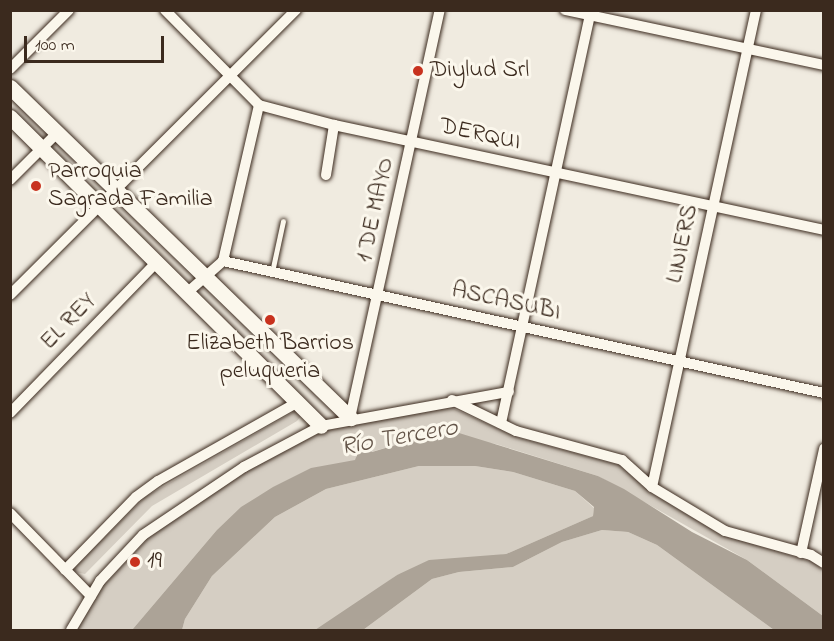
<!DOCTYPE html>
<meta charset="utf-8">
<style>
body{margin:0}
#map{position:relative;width:834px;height:641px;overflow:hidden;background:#f0ebe0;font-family:"Indie Flower",sans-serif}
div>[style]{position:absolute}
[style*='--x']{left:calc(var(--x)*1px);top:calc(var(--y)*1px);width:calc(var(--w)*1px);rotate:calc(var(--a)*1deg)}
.green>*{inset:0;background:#d5cec3}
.water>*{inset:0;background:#aca397}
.roads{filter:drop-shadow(0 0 2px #3b2a1e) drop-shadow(0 0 2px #3b2a1e)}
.service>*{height:5px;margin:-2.5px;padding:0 2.5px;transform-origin:2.5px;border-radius:2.5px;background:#fbf7ec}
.minor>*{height:10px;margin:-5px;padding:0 5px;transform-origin:5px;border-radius:5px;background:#fbf7ec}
.secondary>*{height:15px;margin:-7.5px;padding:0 7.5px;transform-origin:7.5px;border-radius:7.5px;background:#fbf7ec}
.dots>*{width:16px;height:16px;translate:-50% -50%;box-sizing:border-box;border:3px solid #fbf7ec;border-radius:50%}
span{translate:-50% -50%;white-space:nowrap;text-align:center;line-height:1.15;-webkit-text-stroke:6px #fbf7ec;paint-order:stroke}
.poi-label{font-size:24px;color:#3b2a1e}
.left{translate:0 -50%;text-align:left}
.street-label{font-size:24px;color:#3b2a1e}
.water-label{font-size:26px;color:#635448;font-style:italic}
.frame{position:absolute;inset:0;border:12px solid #3b2a1e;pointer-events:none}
.scale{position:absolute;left:24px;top:36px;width:140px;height:27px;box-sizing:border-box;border:3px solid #3b2a1e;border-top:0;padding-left:8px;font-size:18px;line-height:21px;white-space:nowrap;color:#3b2a1e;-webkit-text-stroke:4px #fbf7ec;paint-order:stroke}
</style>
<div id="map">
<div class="green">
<div style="clip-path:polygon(450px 407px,519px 438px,619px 465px,650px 492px,721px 535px,813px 562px,823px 570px,823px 616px,747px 560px,598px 476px,496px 444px,429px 435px,371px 452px,368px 448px,356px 451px,356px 460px,216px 531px,132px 630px,77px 630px,103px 586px,160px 526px,246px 471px,323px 430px)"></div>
<div style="clip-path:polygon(297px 410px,301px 416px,297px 421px,152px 506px,85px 574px,75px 572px,75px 567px,145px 497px)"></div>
<div style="clip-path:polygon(419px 466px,475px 466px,513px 472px,575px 491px,594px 508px,593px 516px,506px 554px,397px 575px,327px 626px,315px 630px,182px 630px,185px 619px,212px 576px,275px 517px,326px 489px)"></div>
<div style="clip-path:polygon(602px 530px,628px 532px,657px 545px,774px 630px,363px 630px,432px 579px,459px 572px,513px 567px,562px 542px)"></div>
</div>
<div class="water">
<div style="clip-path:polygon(459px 433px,598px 476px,624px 489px,692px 532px,747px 560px,823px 616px,823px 630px,774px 630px,657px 545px,628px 532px,602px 530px,562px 542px,513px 567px,459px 572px,432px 579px,363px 630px,315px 630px,397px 575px,429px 560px,506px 554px,593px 516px,594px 507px,575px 491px,513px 472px,475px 466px,419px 466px,326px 489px,275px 517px,212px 576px,185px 619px,182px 630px,132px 630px,216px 531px,241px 507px,273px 487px,311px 468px,355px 460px,357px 455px,351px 445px,359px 440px,372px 452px,429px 435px)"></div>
</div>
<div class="roads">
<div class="service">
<div style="--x:272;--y:272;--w:52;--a:-77.8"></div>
</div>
<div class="minor">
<div style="--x:165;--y:10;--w:134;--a:45.3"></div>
<div style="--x:259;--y:105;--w:78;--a:14.9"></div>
<div style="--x:334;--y:125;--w:501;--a:12.09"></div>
<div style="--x:565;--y:10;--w:265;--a:12"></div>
<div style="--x:10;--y:69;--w:83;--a:-45"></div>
<div style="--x:326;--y:175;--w:51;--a:-80.9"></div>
<div style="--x:10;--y:180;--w:68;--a:-45"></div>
<div style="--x:223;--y:261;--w:160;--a:-77"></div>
<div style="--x:189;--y:291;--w:45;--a:-41.4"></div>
<div style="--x:223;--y:261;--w:615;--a:12.39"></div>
<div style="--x:10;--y:295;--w:404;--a:-44.9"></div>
<div style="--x:452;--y:400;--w:71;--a:25.8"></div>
<div style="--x:516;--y:431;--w:110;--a:15.3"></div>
<div style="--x:622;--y:460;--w:40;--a:42"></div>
<div style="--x:652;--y:487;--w:85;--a:31.1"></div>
<div style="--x:725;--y:531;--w:89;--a:15.6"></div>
<div style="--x:811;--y:555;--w:15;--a:32"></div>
<div style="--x:10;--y:413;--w:212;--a:-45.8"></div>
<div style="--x:350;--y:418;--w:418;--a:-77.6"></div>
<div style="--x:501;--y:423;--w:423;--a:-77.7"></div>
<div style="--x:652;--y:487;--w:488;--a:-77.7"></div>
<div style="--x:10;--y:513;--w:116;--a:45.7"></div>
<div style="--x:801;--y:553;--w:107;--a:-77.5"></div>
<div style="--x:65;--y:570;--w:102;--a:-45.8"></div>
<div style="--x:136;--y:497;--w:27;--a:-36"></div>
<div style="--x:158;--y:481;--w:161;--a:-29.4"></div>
<div style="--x:71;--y:630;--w:57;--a:-59.4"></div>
<div style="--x:100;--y:581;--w:63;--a:-46.9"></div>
<div style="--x:143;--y:535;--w:122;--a:-34"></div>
<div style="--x:244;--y:467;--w:87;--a:-28"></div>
<div style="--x:321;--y:426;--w:191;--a:-10.3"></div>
</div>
<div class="secondary">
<div style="--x:10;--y:87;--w:475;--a:44.2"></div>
<div style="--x:10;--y:117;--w:438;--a:44.8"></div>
</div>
</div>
<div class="dots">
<div style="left:418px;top:71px;background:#c8321e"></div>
<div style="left:36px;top:186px;background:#c8321e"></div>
<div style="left:270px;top:320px;background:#c8321e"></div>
<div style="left:135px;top:562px;background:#c8321e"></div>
</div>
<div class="poi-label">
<span class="left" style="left:430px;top:71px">Diylud Srl</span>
<span class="left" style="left:48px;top:186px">Parroquia<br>Sagrada Familia</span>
<span style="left:270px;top:358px">Elizabeth Barrios<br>peluqueria</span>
<span class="left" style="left:147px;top:562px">19</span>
</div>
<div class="street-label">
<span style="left:480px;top:135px;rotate:12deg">DERQUI</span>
<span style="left:376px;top:210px;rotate:-78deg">1 DE MAYO</span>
<span style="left:683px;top:244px;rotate:-78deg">LINIERS</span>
<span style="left:506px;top:302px;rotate:12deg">ASCASUBI</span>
<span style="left:69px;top:322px;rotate:-46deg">EL REY</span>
</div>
<div class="water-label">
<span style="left:399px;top:439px;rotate:-10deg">Río Tercero</span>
</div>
<div class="frame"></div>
<div class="scale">100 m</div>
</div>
